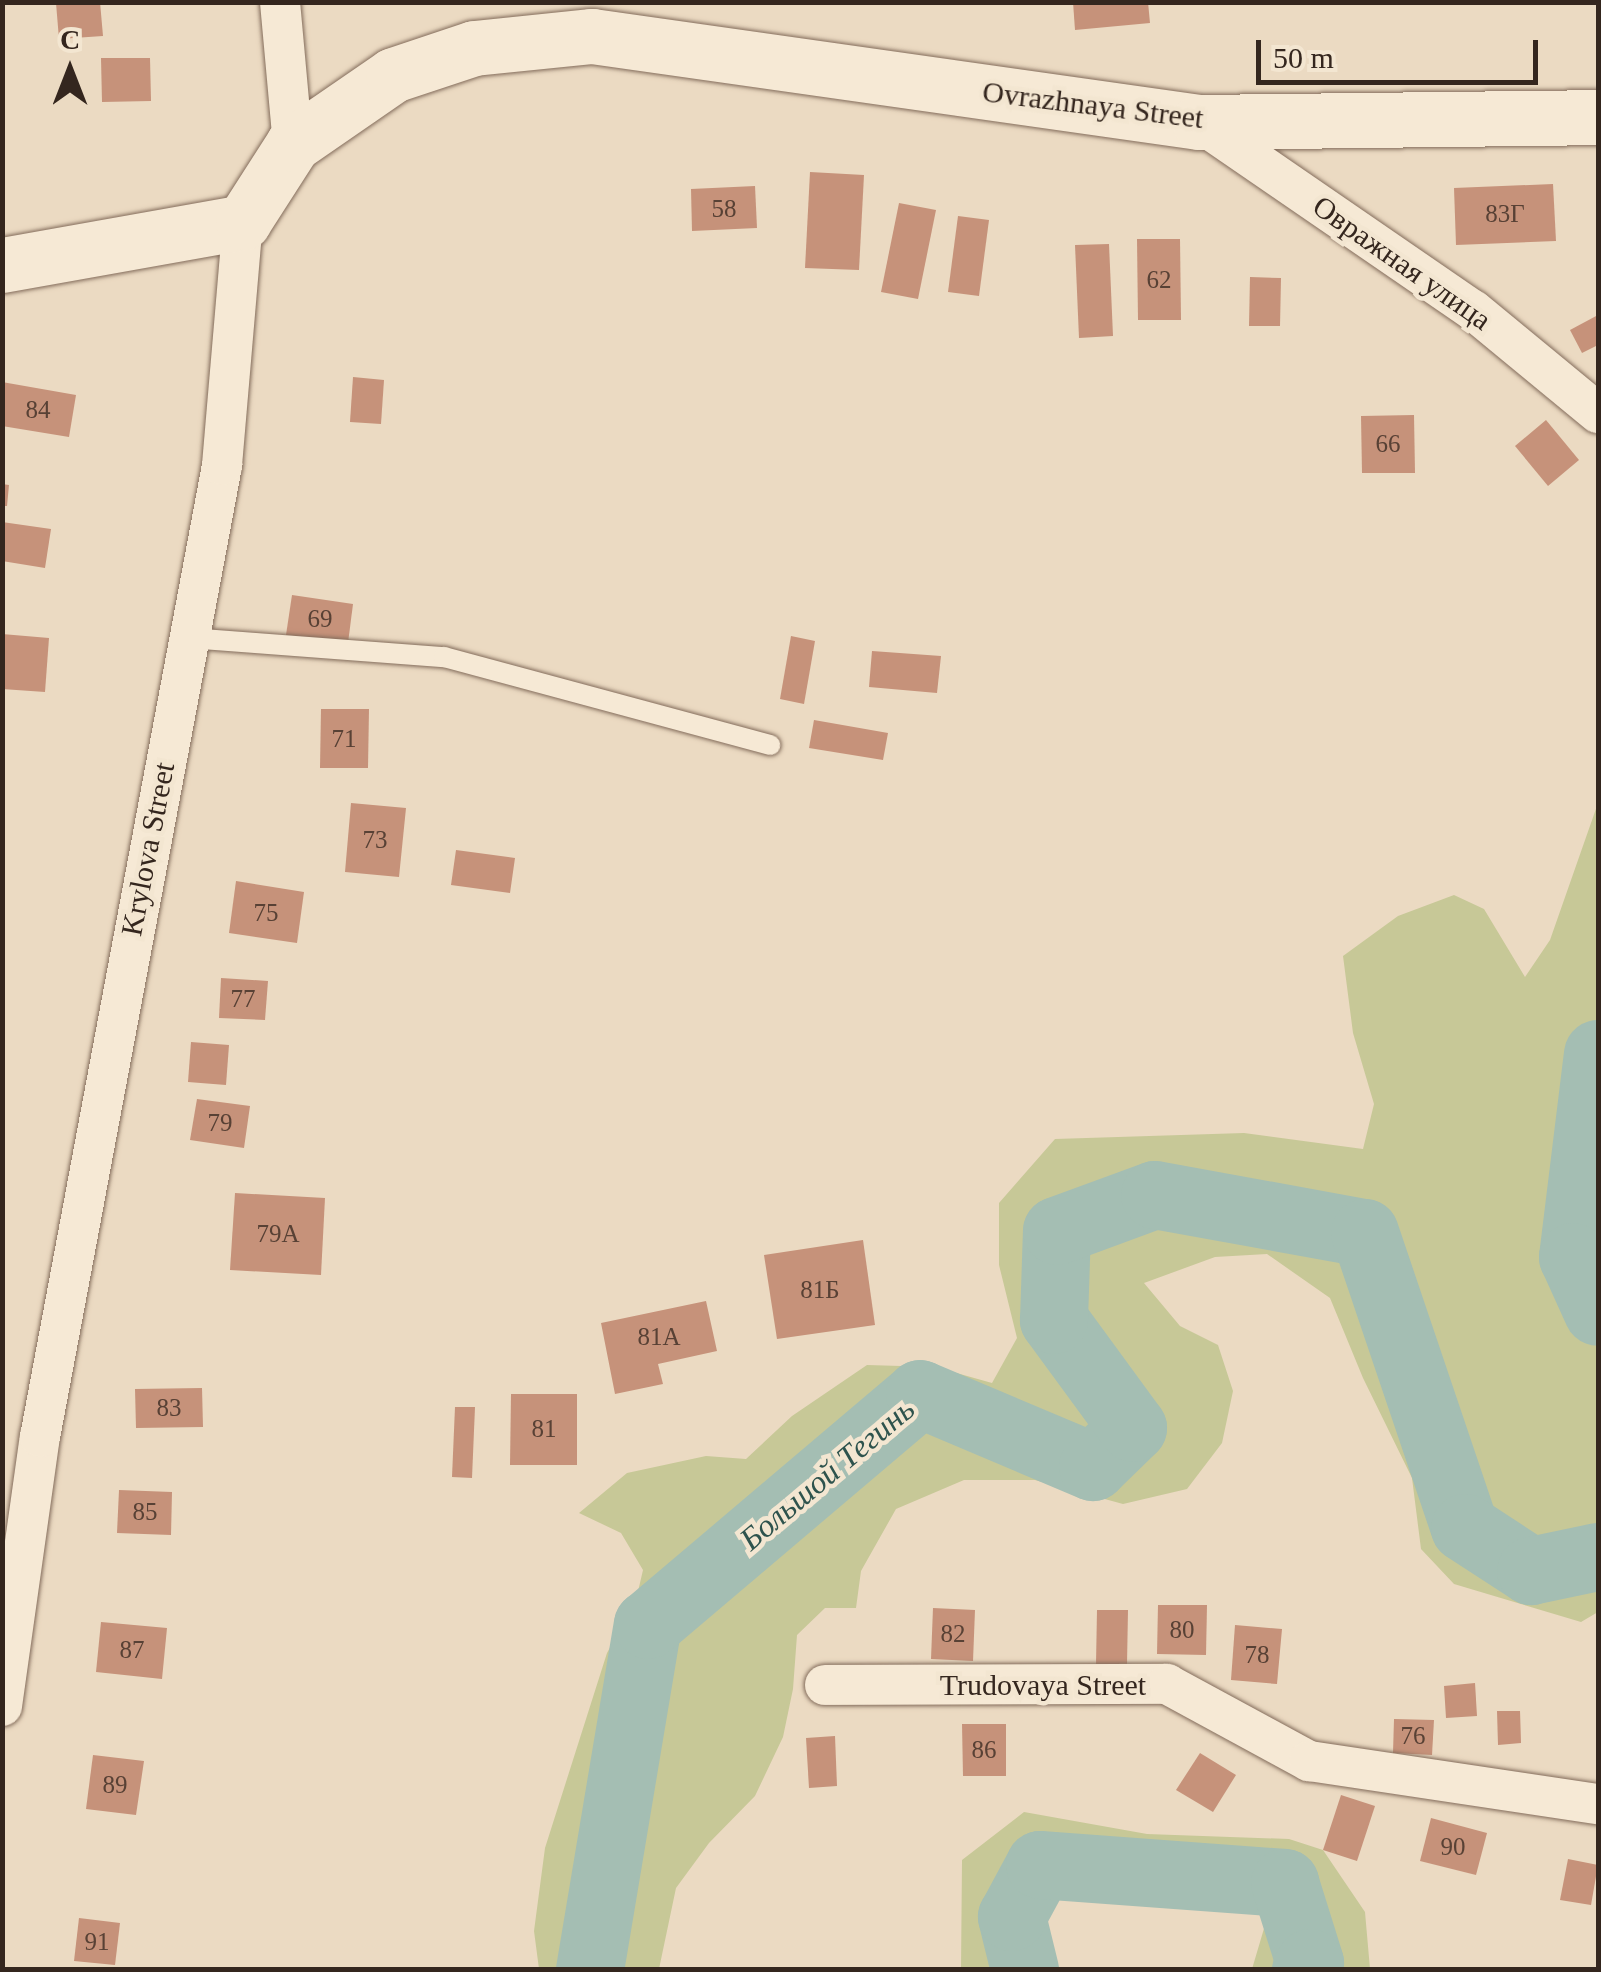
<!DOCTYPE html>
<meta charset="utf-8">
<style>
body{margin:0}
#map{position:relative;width:1601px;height:1972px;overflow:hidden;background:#ebdac2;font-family:Georgia,serif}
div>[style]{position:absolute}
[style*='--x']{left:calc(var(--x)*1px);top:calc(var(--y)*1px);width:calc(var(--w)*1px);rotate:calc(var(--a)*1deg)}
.green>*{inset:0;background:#c7c897}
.river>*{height:68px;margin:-34px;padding:0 34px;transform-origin:34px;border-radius:34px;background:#a4beb3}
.building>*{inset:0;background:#c6927a}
.roads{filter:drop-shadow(0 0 2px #836c5b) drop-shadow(0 0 2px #836c5b)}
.lane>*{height:20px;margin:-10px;padding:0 10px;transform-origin:10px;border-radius:10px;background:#f6e9d5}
.street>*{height:40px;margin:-20px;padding:0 20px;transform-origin:20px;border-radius:20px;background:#f6e9d5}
.secondary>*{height:55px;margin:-27.5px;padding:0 27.5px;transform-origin:27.5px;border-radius:27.5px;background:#f6e9d5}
span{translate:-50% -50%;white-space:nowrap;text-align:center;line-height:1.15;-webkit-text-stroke:9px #f3e6d1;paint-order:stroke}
.number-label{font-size:25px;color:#584135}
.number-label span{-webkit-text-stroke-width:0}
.street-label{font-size:30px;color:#34261e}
.water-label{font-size:32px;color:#2e534d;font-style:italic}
.frame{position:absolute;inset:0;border:5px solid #34261e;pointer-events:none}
.north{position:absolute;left:20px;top:20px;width:100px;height:100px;-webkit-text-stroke:8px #f3e6d1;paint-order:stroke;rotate:0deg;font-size:28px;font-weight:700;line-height:40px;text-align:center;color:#34261e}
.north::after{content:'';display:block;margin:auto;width:35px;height:45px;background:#34261e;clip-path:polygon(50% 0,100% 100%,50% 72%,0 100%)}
.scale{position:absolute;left:1256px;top:40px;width:282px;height:45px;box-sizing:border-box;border:5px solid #34261e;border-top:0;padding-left:12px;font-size:30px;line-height:35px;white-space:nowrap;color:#34261e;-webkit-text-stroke:8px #f3e6d1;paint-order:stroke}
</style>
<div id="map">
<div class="green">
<div style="clip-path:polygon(1598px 803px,1598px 1612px,1581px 1622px,1454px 1584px,1421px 1549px,1412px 1478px,1363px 1378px,1330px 1298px,1267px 1254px,1215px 1257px,1144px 1283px,1180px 1326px,1218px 1345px,1233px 1391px,1222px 1443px,1187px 1489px,1123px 1504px,1035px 1480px,964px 1480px,896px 1509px,861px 1571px,856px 1608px,825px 1608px,797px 1635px,793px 1689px,783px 1737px,755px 1796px,709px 1843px,676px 1888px,659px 1969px,539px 1969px,534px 1931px,545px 1848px,607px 1653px,636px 1600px,643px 1570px,621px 1533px,579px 1513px,627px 1473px,706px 1456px,746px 1459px,792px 1416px,867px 1365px,935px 1367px,992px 1383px,1017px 1338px,999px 1265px,999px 1203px,1055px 1139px,1244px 1133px,1363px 1149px,1374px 1104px,1353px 1033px,1343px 956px,1398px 916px,1454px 895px,1484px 909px,1525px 977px,1550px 940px)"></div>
<div style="clip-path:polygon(1024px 1812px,1147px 1834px,1289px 1839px,1323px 1850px,1365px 1912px,1370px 1969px,1252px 1969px,1273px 1898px,1136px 1887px,1086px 1888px,1046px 1903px,1032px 1936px,1061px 1969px,961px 1969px,962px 1860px)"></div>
</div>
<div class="river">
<div style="--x:1598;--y:1054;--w:205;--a:97"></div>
<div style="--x:1573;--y:1257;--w:60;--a:65.6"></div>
<div style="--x:590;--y:1970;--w:350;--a:-80.5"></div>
<div style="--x:648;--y:1625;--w:357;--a:-40.3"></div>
<div style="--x:920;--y:1394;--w:188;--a:22.9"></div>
<div style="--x:1093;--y:1467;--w:56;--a:-44.3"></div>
<div style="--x:1133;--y:1428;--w:134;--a:-126.2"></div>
<div style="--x:1054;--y:1320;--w:89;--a:-88.1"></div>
<div style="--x:1057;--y:1231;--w:104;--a:-20.2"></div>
<div style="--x:1155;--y:1195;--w:213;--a:10.3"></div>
<div style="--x:1365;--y:1233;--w:311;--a:71.3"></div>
<div style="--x:1465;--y:1528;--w:79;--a:33.1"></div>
<div style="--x:1531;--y:1571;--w:68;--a:-11.8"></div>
<div style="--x:1025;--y:1970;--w:55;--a:-103.8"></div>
<div style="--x:1012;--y:1917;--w:59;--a:-61.7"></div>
<div style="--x:1040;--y:1865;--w:246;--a:4.2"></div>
<div style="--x:1285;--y:1883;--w:84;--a:72.6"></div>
<div style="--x:1310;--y:1963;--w:8;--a:120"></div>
</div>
<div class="building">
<div style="clip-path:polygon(100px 2px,103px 36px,59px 39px,56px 3px)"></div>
<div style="clip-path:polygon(1073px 2px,1148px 2px,1150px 23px,1075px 30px)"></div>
<div style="clip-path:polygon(101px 58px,150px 58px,151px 101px,102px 102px)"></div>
<div style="clip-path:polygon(810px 172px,864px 175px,859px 270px,805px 268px)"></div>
<div style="clip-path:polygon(1553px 184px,1556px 241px,1456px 245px,1454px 188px)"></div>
<div style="clip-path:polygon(755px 186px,757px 228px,692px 231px,691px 189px)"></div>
<div style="clip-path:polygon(899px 203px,936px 210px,918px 299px,881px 292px)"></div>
<div style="clip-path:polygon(958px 216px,989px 220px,979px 296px,948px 292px)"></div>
<div style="clip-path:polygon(1137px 239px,1180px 239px,1181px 320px,1138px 320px)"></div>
<div style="clip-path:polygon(1109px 244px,1113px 336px,1079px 338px,1075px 245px)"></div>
<div style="clip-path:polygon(1250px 277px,1281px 278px,1280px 326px,1249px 326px)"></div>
<div style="clip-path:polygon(1598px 315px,1598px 345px,1582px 353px,1570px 330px)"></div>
<div style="clip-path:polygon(353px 377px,384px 380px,381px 424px,350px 422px)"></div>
<div style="clip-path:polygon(2px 382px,76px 395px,69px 437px,2px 426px)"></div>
<div style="clip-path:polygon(1414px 415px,1415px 473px,1362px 473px,1361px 416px)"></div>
<div style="clip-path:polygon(1546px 420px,1579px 460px,1548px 486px,1515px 446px)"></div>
<div style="clip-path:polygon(2px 484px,9px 485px,7px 506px,2px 506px)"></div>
<div style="clip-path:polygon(2px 522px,51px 529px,45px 568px,2px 561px)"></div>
<div style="clip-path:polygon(292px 595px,353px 604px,348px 643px,286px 635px)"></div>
<div style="clip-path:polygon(2px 634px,49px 638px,45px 692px,2px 689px)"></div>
<div style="clip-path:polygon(791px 636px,815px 641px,804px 704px,780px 699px)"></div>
<div style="clip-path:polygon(872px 651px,941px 656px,937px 693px,869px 687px)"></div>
<div style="clip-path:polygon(321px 709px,369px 709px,368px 768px,320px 768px)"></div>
<div style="clip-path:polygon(814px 720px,888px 733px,883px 760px,809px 748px)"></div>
<div style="clip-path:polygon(351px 803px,406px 808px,399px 877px,345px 872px)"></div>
<div style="clip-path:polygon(456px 850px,515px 858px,510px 893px,451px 885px)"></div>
<div style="clip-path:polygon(236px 881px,304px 892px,297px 943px,229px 933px)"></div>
<div style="clip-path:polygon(221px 978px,268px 981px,265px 1020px,219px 1018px)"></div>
<div style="clip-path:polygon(191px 1042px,229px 1045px,226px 1085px,188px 1082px)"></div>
<div style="clip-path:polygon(197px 1099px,250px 1106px,244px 1148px,190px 1140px)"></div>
<div style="clip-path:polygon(235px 1193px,325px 1198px,321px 1275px,230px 1270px)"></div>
<div style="clip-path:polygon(863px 1240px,875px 1325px,777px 1339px,764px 1255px)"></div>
<div style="clip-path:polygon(706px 1301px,717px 1351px,658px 1364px,663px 1384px,615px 1394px,601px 1323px)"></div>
<div style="clip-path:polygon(202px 1388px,203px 1427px,136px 1428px,135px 1389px)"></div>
<div style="clip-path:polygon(511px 1394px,577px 1394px,577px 1465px,510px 1465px)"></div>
<div style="clip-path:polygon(455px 1407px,475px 1407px,472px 1478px,452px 1477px)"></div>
<div style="clip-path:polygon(119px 1490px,172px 1492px,171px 1535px,117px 1533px)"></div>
<div style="clip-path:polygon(1158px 1605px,1207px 1605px,1206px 1655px,1157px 1654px)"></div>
<div style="clip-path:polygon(933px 1608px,975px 1610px,973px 1661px,931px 1659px)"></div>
<div style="clip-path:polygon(1097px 1610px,1128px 1610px,1127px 1664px,1096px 1664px)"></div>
<div style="clip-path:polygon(101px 1622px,167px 1628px,162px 1679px,96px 1672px)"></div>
<div style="clip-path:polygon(1235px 1625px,1282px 1629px,1277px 1684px,1231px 1680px)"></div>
<div style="clip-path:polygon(1475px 1683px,1477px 1716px,1446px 1718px,1444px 1686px)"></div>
<div style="clip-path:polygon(1497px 1711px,1520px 1711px,1521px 1743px,1498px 1745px)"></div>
<div style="clip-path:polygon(1394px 1719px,1434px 1720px,1432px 1755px,1393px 1753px)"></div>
<div style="clip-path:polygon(962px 1724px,1006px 1724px,1006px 1776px,963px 1776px)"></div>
<div style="clip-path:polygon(835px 1736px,837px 1786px,809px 1788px,806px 1738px)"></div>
<div style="clip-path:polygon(1200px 1753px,1236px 1775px,1213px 1812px,1176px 1790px)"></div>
<div style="clip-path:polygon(93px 1755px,144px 1761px,136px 1815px,86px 1809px)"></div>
<div style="clip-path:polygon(1341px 1795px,1375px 1806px,1357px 1861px,1323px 1850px)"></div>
<div style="clip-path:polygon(1431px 1818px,1487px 1833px,1476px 1875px,1420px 1861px)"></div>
<div style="clip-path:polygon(1568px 1859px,1598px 1865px,1591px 1905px,1560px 1900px)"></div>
<div style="clip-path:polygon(79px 1918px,120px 1923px,115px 1965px,74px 1961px)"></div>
</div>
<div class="roads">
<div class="lane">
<div style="--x:189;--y:638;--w:256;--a:4.3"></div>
<div style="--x:444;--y:657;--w:338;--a:15.1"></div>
</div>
<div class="street">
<div style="--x:280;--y:2;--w:143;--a:84.8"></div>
<div style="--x:1199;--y:122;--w:332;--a:34.5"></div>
<div style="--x:1473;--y:310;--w:162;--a:39.5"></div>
<div style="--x:825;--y:1685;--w:342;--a:-0.2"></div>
<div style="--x:1167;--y:1684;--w:162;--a:28.5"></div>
<div style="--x:1309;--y:1761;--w:292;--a:8.5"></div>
<div style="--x:2;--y:1706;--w:272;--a:-82"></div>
<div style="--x:40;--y:1437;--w:989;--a:-79.39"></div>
<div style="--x:222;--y:465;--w:244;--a:-85.1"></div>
</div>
<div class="secondary">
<div style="--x:2;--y:265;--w:245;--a:-10.1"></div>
<div style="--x:243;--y:222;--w:93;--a:-57.3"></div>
<div style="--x:293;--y:144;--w:121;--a:-34.6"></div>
<div style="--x:393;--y:75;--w:85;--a:-18.4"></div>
<div style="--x:474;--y:48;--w:119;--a:-5.8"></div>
<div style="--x:592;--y:36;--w:613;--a:8.06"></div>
<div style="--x:1199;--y:122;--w:399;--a:-0.7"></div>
</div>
</div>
<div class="number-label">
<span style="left:724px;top:209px">58</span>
<span style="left:1505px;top:214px">83Г</span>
<span style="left:1159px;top:280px">62</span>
<span style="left:38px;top:410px">84</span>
<span style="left:1388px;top:444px">66</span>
<span style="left:320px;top:619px">69</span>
<span style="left:344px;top:739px">71</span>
<span style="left:375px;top:840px">73</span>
<span style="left:266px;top:913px">75</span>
<span style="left:243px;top:999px">77</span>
<span style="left:220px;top:1123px">79</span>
<span style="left:278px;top:1234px">79А</span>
<span style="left:820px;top:1290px">81Б</span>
<span style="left:659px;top:1337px">81А</span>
<span style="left:169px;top:1408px">83</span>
<span style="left:544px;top:1429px">81</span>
<span style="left:145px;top:1512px">85</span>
<span style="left:1182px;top:1630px">80</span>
<span style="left:953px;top:1634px">82</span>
<span style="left:132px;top:1650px">87</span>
<span style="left:1257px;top:1655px">78</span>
<span style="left:1413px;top:1736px">76</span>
<span style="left:984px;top:1750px">86</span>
<span style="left:115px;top:1785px">89</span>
<span style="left:1453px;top:1847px">90</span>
<span style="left:97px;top:1942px">91</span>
</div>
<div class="street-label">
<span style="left:1093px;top:105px;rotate:7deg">Ovrazhnaya Street</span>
<span style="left:1402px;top:263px;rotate:35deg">Овражная улица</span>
<span style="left:148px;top:849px;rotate:-79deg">Krylova Street</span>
<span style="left:1043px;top:1685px">Trudovaya Street</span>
</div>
<div class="water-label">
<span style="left:827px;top:1474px;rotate:-40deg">Большой Тегинь</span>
</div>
<div class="frame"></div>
<div class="north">С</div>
<div class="scale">50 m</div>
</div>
